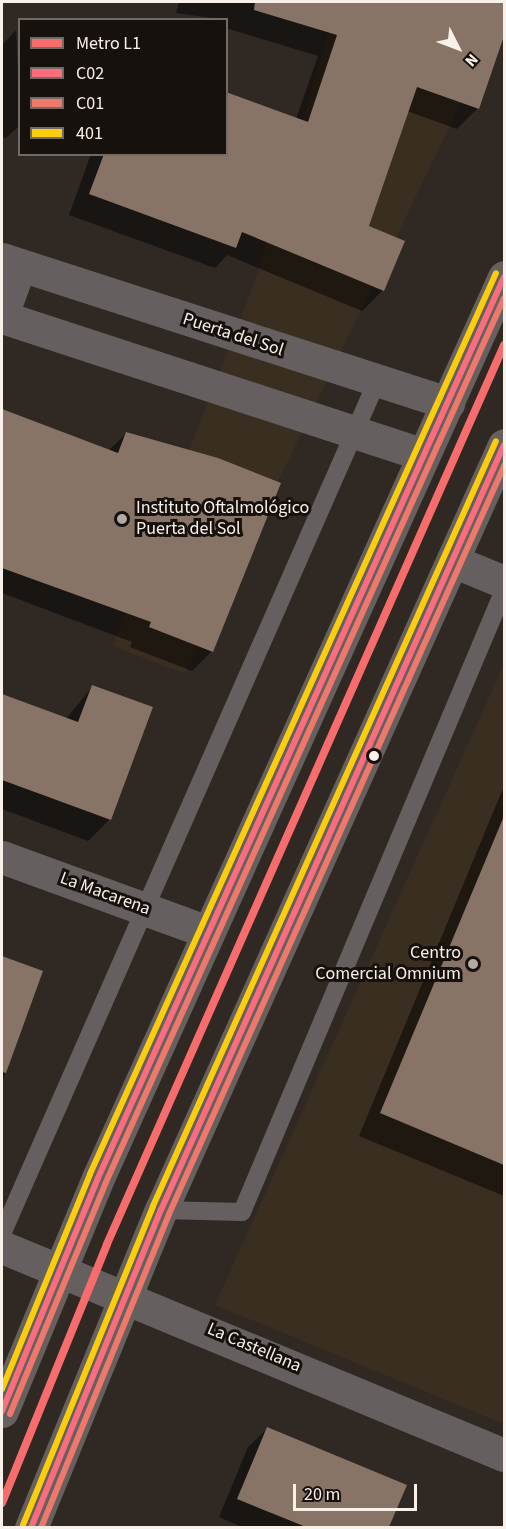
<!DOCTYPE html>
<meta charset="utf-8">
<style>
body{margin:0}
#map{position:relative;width:506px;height:1529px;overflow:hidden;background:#2f2823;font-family:"Source Sans 3",sans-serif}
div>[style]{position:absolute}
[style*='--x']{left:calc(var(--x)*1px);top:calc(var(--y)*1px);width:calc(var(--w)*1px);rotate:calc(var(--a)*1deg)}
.commercial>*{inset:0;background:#3a2e21}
.shadow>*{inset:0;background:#0007}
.building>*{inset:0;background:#877467}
.service>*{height:18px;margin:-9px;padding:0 9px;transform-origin:9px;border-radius:9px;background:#65605f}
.minor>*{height:33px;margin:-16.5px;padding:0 16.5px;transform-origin:16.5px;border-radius:16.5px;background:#65605f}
.tertiary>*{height:33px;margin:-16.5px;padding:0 16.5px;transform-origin:16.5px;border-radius:16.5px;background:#65605f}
.primary>*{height:33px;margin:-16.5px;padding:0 16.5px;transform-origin:16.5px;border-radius:16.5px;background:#66615e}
.bus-1>*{height:6px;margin:-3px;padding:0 3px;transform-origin:3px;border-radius:3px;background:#fb6d7d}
.bus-2>*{height:6px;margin:-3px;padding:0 3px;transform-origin:3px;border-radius:3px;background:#ef786c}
.bus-3>*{height:6px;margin:-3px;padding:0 3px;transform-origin:3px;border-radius:3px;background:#fccd0d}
.metro-1>*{height:8px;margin:-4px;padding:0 4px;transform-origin:4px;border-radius:4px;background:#f76d6d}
.dots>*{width:16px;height:16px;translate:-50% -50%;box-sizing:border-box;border:3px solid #17110d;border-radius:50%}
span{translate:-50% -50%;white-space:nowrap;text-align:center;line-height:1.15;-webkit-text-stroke:6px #17110d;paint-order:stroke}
.street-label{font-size:18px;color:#f9f0ea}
.poi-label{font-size:18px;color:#f9f0ea}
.left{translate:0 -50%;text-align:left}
.right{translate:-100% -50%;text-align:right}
.frame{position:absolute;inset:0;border:3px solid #f9f0ea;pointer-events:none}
.legend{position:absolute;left:18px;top:18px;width:210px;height:138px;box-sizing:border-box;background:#17110d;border:2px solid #716a65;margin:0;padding:8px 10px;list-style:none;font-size:18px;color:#f9f0ea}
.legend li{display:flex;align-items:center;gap:12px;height:30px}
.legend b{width:30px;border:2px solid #716a65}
.north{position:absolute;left:428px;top:18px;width:60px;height:60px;-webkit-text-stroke:4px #17110d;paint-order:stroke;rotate:132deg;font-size:16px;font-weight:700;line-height:24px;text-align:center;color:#f9f0ea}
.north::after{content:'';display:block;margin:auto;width:21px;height:27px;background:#f9f0ea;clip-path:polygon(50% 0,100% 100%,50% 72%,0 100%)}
.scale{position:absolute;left:293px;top:1484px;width:124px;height:27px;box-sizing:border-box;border:3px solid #f9f0ea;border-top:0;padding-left:8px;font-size:18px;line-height:21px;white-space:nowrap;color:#f9f0ea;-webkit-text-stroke:4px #17110d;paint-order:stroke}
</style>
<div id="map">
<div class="commercial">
<div style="clip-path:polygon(338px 2px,504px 2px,504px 14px,185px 674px,113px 646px,255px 281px)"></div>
<div style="clip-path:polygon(504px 664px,504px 1424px,215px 1305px)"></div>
</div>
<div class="shadow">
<div style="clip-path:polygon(179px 2px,504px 2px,504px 32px,478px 108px,457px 129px,407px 111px,367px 227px,403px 242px,382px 291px,362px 311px,227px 255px,215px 268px,69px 215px,91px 154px,226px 154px,296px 119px,318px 56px,226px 28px,226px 20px,176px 13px)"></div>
<div style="clip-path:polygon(16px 30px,20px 125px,6px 138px,2px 137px,2px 45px)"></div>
<div style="clip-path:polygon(2px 411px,108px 451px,126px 434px,212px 651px,192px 671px,130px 647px,132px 642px,2px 593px)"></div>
<div style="clip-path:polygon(92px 687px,110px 819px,88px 841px,2px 809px,2px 695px,66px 719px)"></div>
<div style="clip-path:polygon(504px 786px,504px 1196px,359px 1136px)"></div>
<div style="clip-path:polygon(2px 958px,41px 972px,2px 1082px)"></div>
<div style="clip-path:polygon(267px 1429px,405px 1486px,387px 1528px,244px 1528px,219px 1517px,248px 1447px)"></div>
</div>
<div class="building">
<div style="clip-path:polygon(255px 2px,504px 2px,504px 36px,479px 109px,417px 87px,369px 226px,405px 241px,384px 291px,242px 232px,236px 248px,89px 194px,104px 154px,226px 154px,226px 92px,308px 122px,337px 35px,254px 10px)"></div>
<div style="clip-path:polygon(2px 409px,118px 453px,126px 432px,218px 458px,281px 483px,213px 652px,149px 627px,151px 622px,2px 568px)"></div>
<div style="clip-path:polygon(92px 685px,153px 707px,111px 820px,2px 780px,2px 694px,78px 722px)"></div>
<div style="clip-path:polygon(504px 816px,504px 1165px,380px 1113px)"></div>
<div style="clip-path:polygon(2px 956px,43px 971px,6px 1073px,2px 1072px)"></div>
<div style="clip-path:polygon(267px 1427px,407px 1485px,389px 1527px,306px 1527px,237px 1499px)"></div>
</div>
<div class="service">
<div style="--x:161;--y:1210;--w:81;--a:1.4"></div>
<div style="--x:242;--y:1212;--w:675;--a:-67.16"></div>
<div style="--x:2;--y:1234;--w:932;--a:-66.27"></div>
</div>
<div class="minor">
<div style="--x:453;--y:561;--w:55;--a:22.4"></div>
<div style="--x:2;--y:857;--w:219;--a:20"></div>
<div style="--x:2;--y:1247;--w:543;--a:22.51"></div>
</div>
<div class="tertiary">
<div style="--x:2;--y:259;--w:469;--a:17.9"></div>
<div style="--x:2;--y:315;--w:53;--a:-70.2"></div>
<div style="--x:2;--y:317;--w:443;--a:18.1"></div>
</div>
<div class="primary">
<div style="--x:2;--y:1411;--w:252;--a:-67.6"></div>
<div style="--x:98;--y:1178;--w:988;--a:-65.74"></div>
<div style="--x:31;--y:1528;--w:344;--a:-67.8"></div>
<div style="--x:161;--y:1210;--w:838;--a:-65.85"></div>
</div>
<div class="bus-1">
<div style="--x:2;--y:1411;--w:252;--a:-67.6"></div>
<div style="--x:98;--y:1178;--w:988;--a:-65.74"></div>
<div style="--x:31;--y:1528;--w:344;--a:-67.8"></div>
<div style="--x:161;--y:1210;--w:838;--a:-65.85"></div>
</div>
<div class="bus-2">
<div style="--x:10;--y:1414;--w:251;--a:-67.5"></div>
<div style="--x:106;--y:1182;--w:969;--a:-65.76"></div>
<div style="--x:41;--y:1528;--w:339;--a:-67.8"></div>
<div style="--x:169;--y:1214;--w:820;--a:-65.87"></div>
</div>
<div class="bus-3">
<div style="--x:2;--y:1389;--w:232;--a:-67.7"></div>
<div style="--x:90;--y:1174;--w:988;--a:-65.74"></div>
<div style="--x:23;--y:1525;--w:344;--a:-67.8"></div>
<div style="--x:153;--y:1206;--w:838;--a:-65.85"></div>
</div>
<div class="metro-1">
<div style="--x:2;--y:1503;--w:279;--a:-67.9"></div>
<div style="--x:107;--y:1244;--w:983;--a:-66.17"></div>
</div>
<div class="dots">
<div style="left:122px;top:519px;background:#b2aaa4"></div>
<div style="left:374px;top:756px;background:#f9f0ea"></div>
<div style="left:473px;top:964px;background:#b2aaa4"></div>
</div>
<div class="street-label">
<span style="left:233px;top:335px;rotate:18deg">Puerta del Sol</span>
<span style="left:105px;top:894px;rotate:20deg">La Macarena</span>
<span style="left:254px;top:1348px;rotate:23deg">La Castellana</span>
</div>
<div class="poi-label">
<span class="left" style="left:136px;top:519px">Instituto Oftalmológico<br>Puerta del Sol</span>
<span class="right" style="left:461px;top:964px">Centro<br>Comercial Omnium</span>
</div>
<div class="frame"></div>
<ul class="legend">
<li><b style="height:8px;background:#f76d6d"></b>Metro L1</li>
<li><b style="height:8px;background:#fb6d7d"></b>C02</li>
<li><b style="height:8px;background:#ef786c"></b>C01</li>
<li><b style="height:8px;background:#fccd0d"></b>401</li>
</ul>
<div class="north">N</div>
<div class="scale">20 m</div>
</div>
